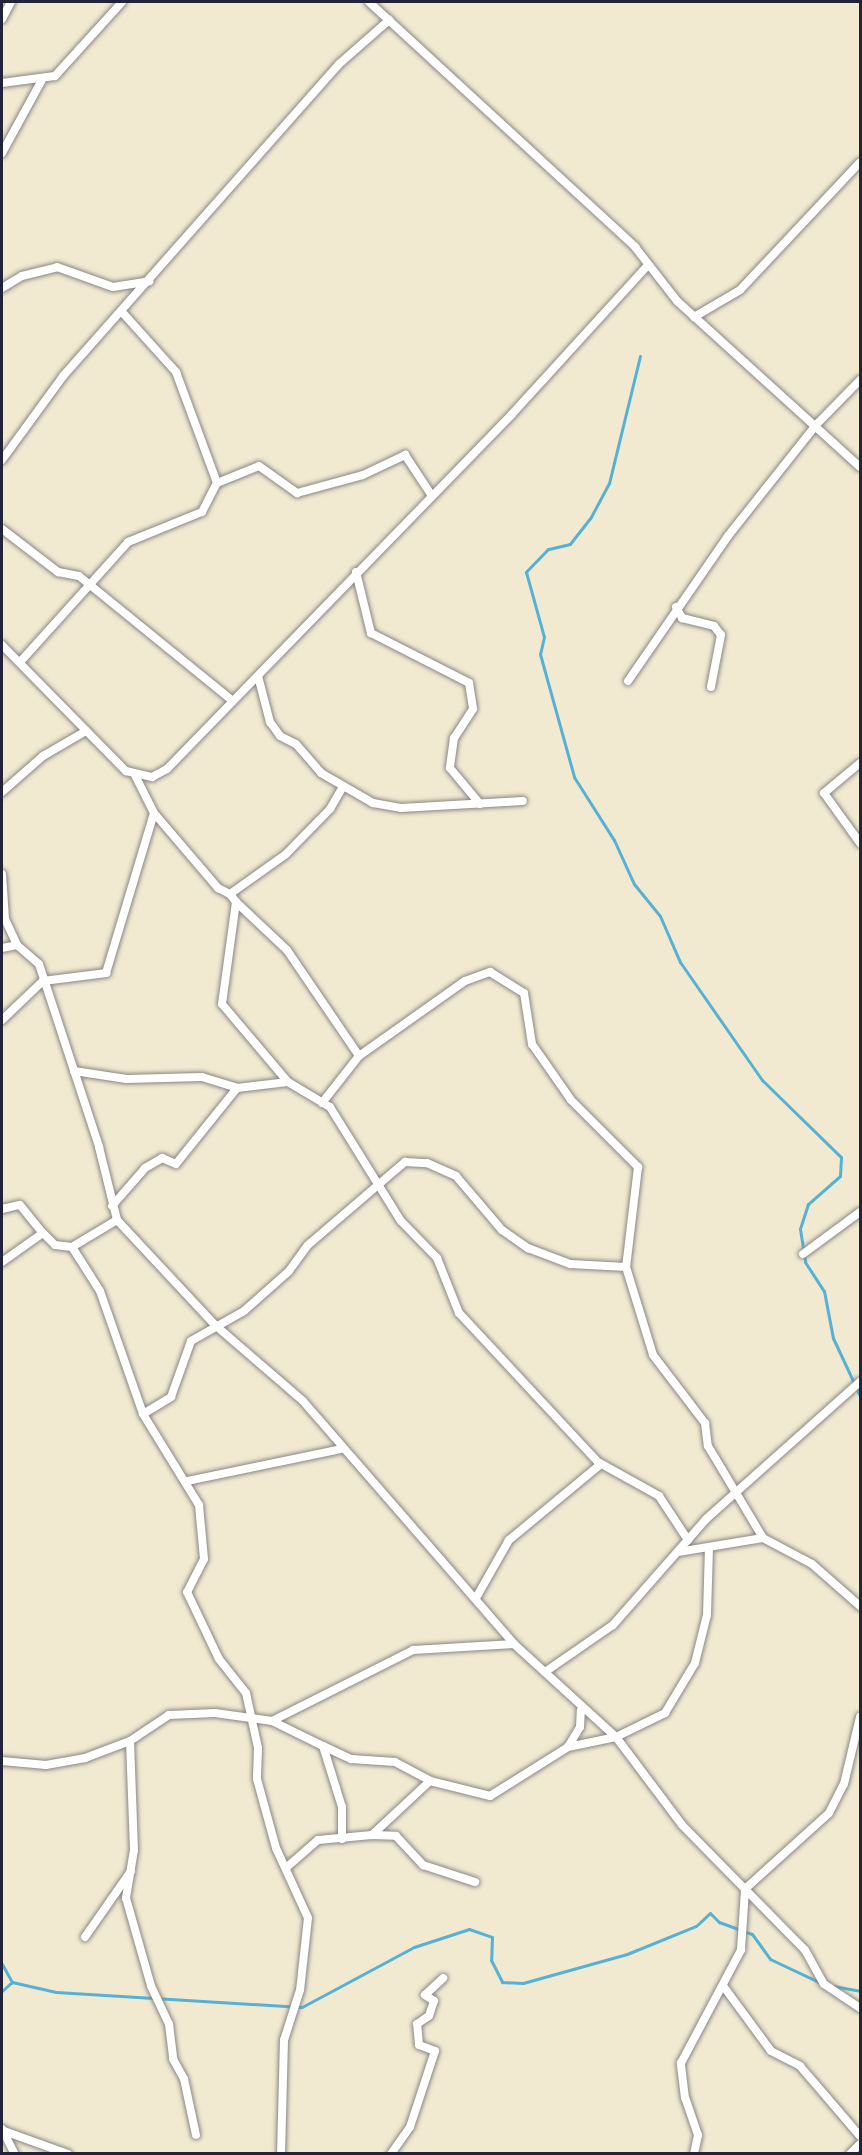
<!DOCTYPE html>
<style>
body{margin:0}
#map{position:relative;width:862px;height:2155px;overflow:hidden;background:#f1ead1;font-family:Mynerve,sans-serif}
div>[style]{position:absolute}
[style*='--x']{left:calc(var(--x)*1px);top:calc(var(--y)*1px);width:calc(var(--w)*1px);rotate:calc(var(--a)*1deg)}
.stream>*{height:3px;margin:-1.5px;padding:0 1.5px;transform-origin:1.5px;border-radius:1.5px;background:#56b1d4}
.roads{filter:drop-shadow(0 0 2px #8a8686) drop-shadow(0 0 2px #8a8686)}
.street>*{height:8px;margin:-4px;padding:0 4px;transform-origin:4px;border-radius:4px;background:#fff}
span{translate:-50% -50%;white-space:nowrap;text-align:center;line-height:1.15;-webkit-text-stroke:6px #fdfcf7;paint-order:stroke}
.frame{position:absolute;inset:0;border:3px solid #22223b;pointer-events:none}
</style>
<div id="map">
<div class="stream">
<div style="--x:640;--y:356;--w:131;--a:103.7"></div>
<div style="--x:609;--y:483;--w:38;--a:118"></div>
<div style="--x:591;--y:517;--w:34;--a:128"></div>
<div style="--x:570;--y:544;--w:23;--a:167"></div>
<div style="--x:548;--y:549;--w:32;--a:134"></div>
<div style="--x:526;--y:572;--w:67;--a:74.5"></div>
<div style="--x:544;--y:637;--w:17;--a:103"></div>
<div style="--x:540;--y:654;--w:128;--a:74.5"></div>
<div style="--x:574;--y:777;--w:75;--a:57.6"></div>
<div style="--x:614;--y:840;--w:48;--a:65.6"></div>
<div style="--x:634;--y:884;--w:41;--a:50.9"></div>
<div style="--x:660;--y:916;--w:50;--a:66.5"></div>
<div style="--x:680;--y:962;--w:144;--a:55.2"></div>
<div style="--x:762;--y:1080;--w:110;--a:44.3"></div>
<div style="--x:841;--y:1157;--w:19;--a:93"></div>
<div style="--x:840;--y:1176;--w:43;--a:138.8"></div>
<div style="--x:808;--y:1204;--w:26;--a:108"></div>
<div style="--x:800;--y:1229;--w:33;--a:81"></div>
<div style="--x:805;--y:1262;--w:35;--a:57"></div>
<div style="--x:824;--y:1291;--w:48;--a:79.2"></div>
<div style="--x:833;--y:1338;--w:64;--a:65"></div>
<div style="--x:2;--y:1964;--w:21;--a:61"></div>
<div style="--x:12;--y:1982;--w:45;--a:12.8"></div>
<div style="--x:56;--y:1992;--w:246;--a:3.5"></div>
<div style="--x:302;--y:2007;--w:127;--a:-28.2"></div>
<div style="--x:414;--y:1947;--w:58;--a:-18.1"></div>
<div style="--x:469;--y:1929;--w:24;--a:19"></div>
<div style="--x:492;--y:1937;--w:23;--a:92"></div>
<div style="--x:491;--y:1960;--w:25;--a:63"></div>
<div style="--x:502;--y:1982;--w:21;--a:3"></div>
<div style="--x:523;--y:1983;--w:108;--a:-15.6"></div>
<div style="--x:627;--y:1954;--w:74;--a:-22.1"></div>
<div style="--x:696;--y:1926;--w:19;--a:-43"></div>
<div style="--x:710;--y:1913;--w:13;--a:45"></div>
<div style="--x:719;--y:1922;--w:35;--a:20"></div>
<div style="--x:752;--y:1934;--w:31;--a:54"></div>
<div style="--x:770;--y:1959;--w:56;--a:25.2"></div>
<div style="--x:833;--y:1986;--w:27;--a:10"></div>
<div style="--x:2;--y:1991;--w:12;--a:-42"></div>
</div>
<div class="roads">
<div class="street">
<div style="--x:369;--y:2;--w:362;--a:42.6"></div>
<div style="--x:635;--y:247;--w:68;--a:52.1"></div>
<div style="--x:677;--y:301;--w:247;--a:42.2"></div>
<div style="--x:2;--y:19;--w:19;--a:-62"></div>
<div style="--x:2;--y:83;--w:53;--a:-7.5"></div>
<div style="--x:55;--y:76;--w:100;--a:-47.8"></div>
<div style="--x:2;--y:153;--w:85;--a:-61.3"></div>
<div style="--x:2;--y:288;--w:23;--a:-31"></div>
<div style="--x:22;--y:276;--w:36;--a:-14"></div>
<div style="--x:57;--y:267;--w:59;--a:19.7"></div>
<div style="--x:113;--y:287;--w:37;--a:-9"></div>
<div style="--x:122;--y:312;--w:81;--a:48"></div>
<div style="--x:176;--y:372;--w:118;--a:69.7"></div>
<div style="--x:694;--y:317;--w:53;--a:-30.4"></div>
<div style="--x:740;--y:290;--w:175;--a:-46.8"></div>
<div style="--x:2;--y:460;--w:105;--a:-53.9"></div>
<div style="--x:64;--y:375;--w:415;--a:-48.5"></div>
<div style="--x:339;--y:64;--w:67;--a:-41.3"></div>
<div style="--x:2;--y:529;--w:71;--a:37.5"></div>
<div style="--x:58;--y:572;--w:21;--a:11"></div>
<div style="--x:79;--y:576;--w:198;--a:39.1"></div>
<div style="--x:356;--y:572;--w:63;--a:76.2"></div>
<div style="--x:371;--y:633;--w:110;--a:27"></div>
<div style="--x:469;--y:683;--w:26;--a:81"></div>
<div style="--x:473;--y:709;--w:35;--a:123"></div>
<div style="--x:454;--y:738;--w:30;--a:98"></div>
<div style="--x:450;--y:768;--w:47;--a:50.2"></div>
<div style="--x:676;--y:607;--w:13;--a:61"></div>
<div style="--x:682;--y:618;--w:33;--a:14"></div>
<div style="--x:714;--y:626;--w:11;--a:52"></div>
<div style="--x:721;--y:635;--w:53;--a:100.9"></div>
<div style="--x:2;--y:645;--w:177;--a:45.5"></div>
<div style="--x:126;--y:771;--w:27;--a:13"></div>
<div style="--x:152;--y:777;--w:17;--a:-28"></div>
<div style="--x:167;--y:769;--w:495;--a:-45.8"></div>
<div style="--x:512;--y:414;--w:202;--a:-47.6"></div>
<div style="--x:21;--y:661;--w:160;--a:-48"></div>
<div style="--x:128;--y:542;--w:80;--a:-22.1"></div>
<div style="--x:202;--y:512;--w:33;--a:-63"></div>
<div style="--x:217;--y:483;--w:45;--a:-22"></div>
<div style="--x:259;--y:466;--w:47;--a:35.4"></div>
<div style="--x:297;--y:493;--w:68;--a:-15.3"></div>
<div style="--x:363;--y:475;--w:47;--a:-25.5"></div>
<div style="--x:405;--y:455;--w:49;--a:56.6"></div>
<div style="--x:258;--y:676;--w:48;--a:75.4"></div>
<div style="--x:270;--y:722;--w:17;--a:54"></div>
<div style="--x:280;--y:736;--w:18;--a:27"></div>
<div style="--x:296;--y:744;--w:38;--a:49"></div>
<div style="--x:321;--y:773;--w:60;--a:30"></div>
<div style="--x:373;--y:803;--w:28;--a:10"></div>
<div style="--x:401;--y:808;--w:122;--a:-3.3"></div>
<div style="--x:628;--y:681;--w:176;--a:-55.4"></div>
<div style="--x:728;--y:536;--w:142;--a:-51.6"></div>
<div style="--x:816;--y:425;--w:63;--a:-45.6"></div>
<div style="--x:860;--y:763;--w:47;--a:140.2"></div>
<div style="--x:824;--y:793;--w:62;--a:54.2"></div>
<div style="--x:2;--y:792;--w:55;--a:-41.3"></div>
<div style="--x:43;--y:756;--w:50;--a:-30.2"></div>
<div style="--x:154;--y:813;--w:99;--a:49.5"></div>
<div style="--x:218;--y:888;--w:13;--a:27"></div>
<div style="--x:230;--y:894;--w:69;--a:-35.5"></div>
<div style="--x:286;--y:854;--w:63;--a:-45.6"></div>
<div style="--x:330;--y:809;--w:24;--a:-60"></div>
<div style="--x:2;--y:874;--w:45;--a:86.2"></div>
<div style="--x:5;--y:919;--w:29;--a:65"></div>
<div style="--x:17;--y:945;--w:29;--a:41"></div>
<div style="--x:39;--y:964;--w:193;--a:71.8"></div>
<div style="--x:99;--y:1147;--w:75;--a:76.1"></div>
<div style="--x:117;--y:1220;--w:52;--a:149"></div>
<div style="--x:72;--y:1247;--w:52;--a:57.5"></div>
<div style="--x:100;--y:1291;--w:130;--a:70.7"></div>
<div style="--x:143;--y:1414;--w:107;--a:58.4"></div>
<div style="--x:199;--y:1505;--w:54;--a:84.7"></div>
<div style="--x:204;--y:1559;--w:37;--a:117"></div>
<div style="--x:187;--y:1592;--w:74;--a:64.5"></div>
<div style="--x:219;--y:1659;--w:43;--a:51.5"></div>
<div style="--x:246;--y:1693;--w:56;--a:77.7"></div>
<div style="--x:258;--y:1748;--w:31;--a:92"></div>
<div style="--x:257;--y:1779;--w:72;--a:74.6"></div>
<div style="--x:276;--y:1848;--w:77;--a:65.4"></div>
<div style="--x:308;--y:1918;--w:72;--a:96.3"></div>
<div style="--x:300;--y:1990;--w:52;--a:107.7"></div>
<div style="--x:284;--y:2040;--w:114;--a:91.5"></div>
<div style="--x:230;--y:894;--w:10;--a:53"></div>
<div style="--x:236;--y:902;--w:103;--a:97.8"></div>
<div style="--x:222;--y:1004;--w:102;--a:49.8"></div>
<div style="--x:236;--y:902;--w:70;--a:43.3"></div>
<div style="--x:287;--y:950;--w:128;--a:55.8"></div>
<div style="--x:2;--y:948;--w:15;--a:-11"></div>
<div style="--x:2;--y:1020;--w:57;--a:-43.6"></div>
<div style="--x:43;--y:981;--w:64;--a:-7.2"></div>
<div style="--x:106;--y:973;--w:167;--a:-73.3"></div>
<div style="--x:154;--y:813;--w:42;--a:-116.6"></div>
<div style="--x:74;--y:1071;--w:53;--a:8.7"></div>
<div style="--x:126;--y:1079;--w:76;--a:-1.5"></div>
<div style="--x:202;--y:1077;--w:37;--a:17"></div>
<div style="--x:237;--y:1088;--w:51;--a:-6.7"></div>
<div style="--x:288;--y:1082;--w:49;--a:30.8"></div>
<div style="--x:330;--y:1107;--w:134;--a:58.1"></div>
<div style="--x:401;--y:1221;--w:52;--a:45.8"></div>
<div style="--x:437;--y:1258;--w:59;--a:68.2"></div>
<div style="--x:459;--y:1313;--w:204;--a:47"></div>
<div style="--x:598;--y:1462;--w:70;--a:29.1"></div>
<div style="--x:659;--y:1496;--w:53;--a:56.6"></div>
<div style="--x:322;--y:1103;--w:60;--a:-51.8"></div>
<div style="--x:359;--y:1056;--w:130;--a:-35.3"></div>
<div style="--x:465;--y:981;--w:27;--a:-20"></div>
<div style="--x:490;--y:972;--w:40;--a:32"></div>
<div style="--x:524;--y:993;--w:52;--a:81.1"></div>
<div style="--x:532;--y:1044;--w:68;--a:55.1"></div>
<div style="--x:571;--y:1100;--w:95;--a:45"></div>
<div style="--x:638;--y:1167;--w:101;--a:96.8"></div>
<div style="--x:626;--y:1267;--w:92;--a:72.9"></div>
<div style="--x:653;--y:1355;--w:86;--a:52.6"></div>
<div style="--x:705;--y:1423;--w:23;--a:83"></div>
<div style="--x:708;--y:1446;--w:107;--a:59.1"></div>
<div style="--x:112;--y:1206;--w:50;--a:-49"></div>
<div style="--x:145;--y:1168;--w:20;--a:-30"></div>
<div style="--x:162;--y:1158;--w:15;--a:23"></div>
<div style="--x:176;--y:1164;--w:97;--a:-51.2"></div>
<div style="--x:2;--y:1209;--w:18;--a:-13"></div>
<div style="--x:20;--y:1205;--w:36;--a:51"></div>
<div style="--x:117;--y:1220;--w:144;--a:47"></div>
<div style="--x:215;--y:1325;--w:116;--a:40.8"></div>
<div style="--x:303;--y:1401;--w:322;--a:49"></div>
<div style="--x:514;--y:1644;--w:138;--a:42.4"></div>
<div style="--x:616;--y:1737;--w:110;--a:53.1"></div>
<div style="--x:682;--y:1825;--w:175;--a:45.5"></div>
<div style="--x:805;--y:1950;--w:39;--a:61"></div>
<div style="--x:824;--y:1984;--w:43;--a:33.7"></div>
<div style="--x:803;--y:1254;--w:71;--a:-36.4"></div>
<div style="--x:2;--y:1262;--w:50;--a:-35.3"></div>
<div style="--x:43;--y:1233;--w:17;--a:45"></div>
<div style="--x:55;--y:1245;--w:17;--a:7"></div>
<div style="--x:143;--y:1414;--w:33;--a:-31"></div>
<div style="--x:171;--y:1397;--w:59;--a:-70.3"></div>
<div style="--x:191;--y:1341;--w:61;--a:-29.5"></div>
<div style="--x:244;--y:1311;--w:60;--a:-41.6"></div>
<div style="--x:289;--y:1271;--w:32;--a:-54"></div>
<div style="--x:308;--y:1245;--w:128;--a:-40.6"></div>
<div style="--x:405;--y:1162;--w:22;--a:3"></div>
<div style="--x:427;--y:1163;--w:32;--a:24"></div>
<div style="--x:456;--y:1176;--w:71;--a:49.6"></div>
<div style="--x:502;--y:1230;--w:32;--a:35"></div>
<div style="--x:528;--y:1248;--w:45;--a:20.9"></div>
<div style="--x:570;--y:1264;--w:56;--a:3.1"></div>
<div style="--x:187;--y:1481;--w:158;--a:-11.7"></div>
<div style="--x:678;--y:1552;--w:86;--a:-9.4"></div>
<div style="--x:763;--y:1538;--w:55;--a:28"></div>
<div style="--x:812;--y:1564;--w:64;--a:41.2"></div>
<div style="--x:476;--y:1598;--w:67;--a:-60.4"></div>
<div style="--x:509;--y:1540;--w:119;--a:-39.6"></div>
<div style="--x:545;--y:1672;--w:83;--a:-34.7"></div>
<div style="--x:613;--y:1625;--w:141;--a:-48.7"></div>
<div style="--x:706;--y:1519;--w:206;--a:-41.7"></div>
<div style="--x:272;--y:1721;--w:57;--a:26.1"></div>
<div style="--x:323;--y:1746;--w:64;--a:72.7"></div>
<div style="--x:342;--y:1807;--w:32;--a:90"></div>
<div style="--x:130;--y:1741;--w:109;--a:87.9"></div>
<div style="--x:134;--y:1850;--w:49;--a:99.5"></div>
<div style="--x:126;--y:1898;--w:91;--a:74.1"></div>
<div style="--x:151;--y:1986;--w:42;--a:64.7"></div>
<div style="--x:169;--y:2024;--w:35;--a:83"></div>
<div style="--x:173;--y:2059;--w:23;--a:61"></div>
<div style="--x:184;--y:2079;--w:57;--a:77.9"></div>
<div style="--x:323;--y:1746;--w:31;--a:25"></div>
<div style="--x:351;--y:1759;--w:44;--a:3.9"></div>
<div style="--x:395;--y:1762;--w:40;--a:28"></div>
<div style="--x:568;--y:1747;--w:23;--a:-59"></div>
<div style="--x:580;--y:1727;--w:17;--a:-87"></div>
<div style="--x:2;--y:1761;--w:44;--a:5.2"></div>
<div style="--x:46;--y:1765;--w:40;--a:-10"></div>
<div style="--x:85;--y:1758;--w:48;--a:-20.7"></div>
<div style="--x:130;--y:1741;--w:47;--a:-33.7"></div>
<div style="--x:169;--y:1715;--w:46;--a:-2.5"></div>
<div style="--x:215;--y:1713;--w:58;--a:8"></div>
<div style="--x:272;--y:1721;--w:158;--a:-26.7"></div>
<div style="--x:413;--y:1650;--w:101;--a:-3.4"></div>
<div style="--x:372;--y:1835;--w:24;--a:2"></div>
<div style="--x:396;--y:1836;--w:40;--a:47"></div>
<div style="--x:423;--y:1865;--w:55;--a:18.1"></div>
<div style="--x:287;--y:1867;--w:41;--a:-41.1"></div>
<div style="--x:318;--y:1840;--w:54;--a:-5.3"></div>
<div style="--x:372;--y:1835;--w:79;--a:-43"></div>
<div style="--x:430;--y:1781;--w:62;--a:14"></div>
<div style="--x:490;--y:1796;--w:92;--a:-32.1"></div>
<div style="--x:568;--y:1747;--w:49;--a:-11.8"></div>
<div style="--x:616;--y:1737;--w:55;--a:-26.1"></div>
<div style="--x:665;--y:1713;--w:58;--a:-59"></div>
<div style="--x:695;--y:1663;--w:49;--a:-76"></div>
<div style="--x:707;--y:1615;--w:66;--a:-88.3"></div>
<div style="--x:85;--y:1937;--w:80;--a:-55.1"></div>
<div style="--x:724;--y:1987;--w:79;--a:53.7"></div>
<div style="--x:771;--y:2051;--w:33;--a:27"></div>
<div style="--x:800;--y:2066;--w:92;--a:49.4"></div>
<div style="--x:2;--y:2129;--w:28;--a:63"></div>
<div style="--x:4;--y:2131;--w:68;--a:19.8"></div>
<div style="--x:391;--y:2154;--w:33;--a:-55"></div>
<div style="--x:410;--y:2127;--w:80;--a:-71.8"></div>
<div style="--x:435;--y:2051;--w:17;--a:-159"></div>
<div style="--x:419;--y:2045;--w:21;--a:-95"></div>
<div style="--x:417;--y:2024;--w:14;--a:-34"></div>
<div style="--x:429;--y:2016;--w:16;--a:-72"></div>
<div style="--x:434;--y:2001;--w:11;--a:-146"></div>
<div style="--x:425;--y:1995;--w:25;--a:-43"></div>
<div style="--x:694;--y:2154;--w:19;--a:-78"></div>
<div style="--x:698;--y:2135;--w:39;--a:-109"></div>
<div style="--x:685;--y:2098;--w:35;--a:-97"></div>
<div style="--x:681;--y:2063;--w:128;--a:-62"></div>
<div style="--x:741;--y:1950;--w:61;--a:-86.2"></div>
<div style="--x:745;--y:1889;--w:113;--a:-42.1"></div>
<div style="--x:829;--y:1813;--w:33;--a:-63"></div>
<div style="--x:844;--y:1784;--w:69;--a:-76.6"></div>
<div style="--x:850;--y:2154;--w:14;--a:-45"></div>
</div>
</div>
<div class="frame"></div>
</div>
